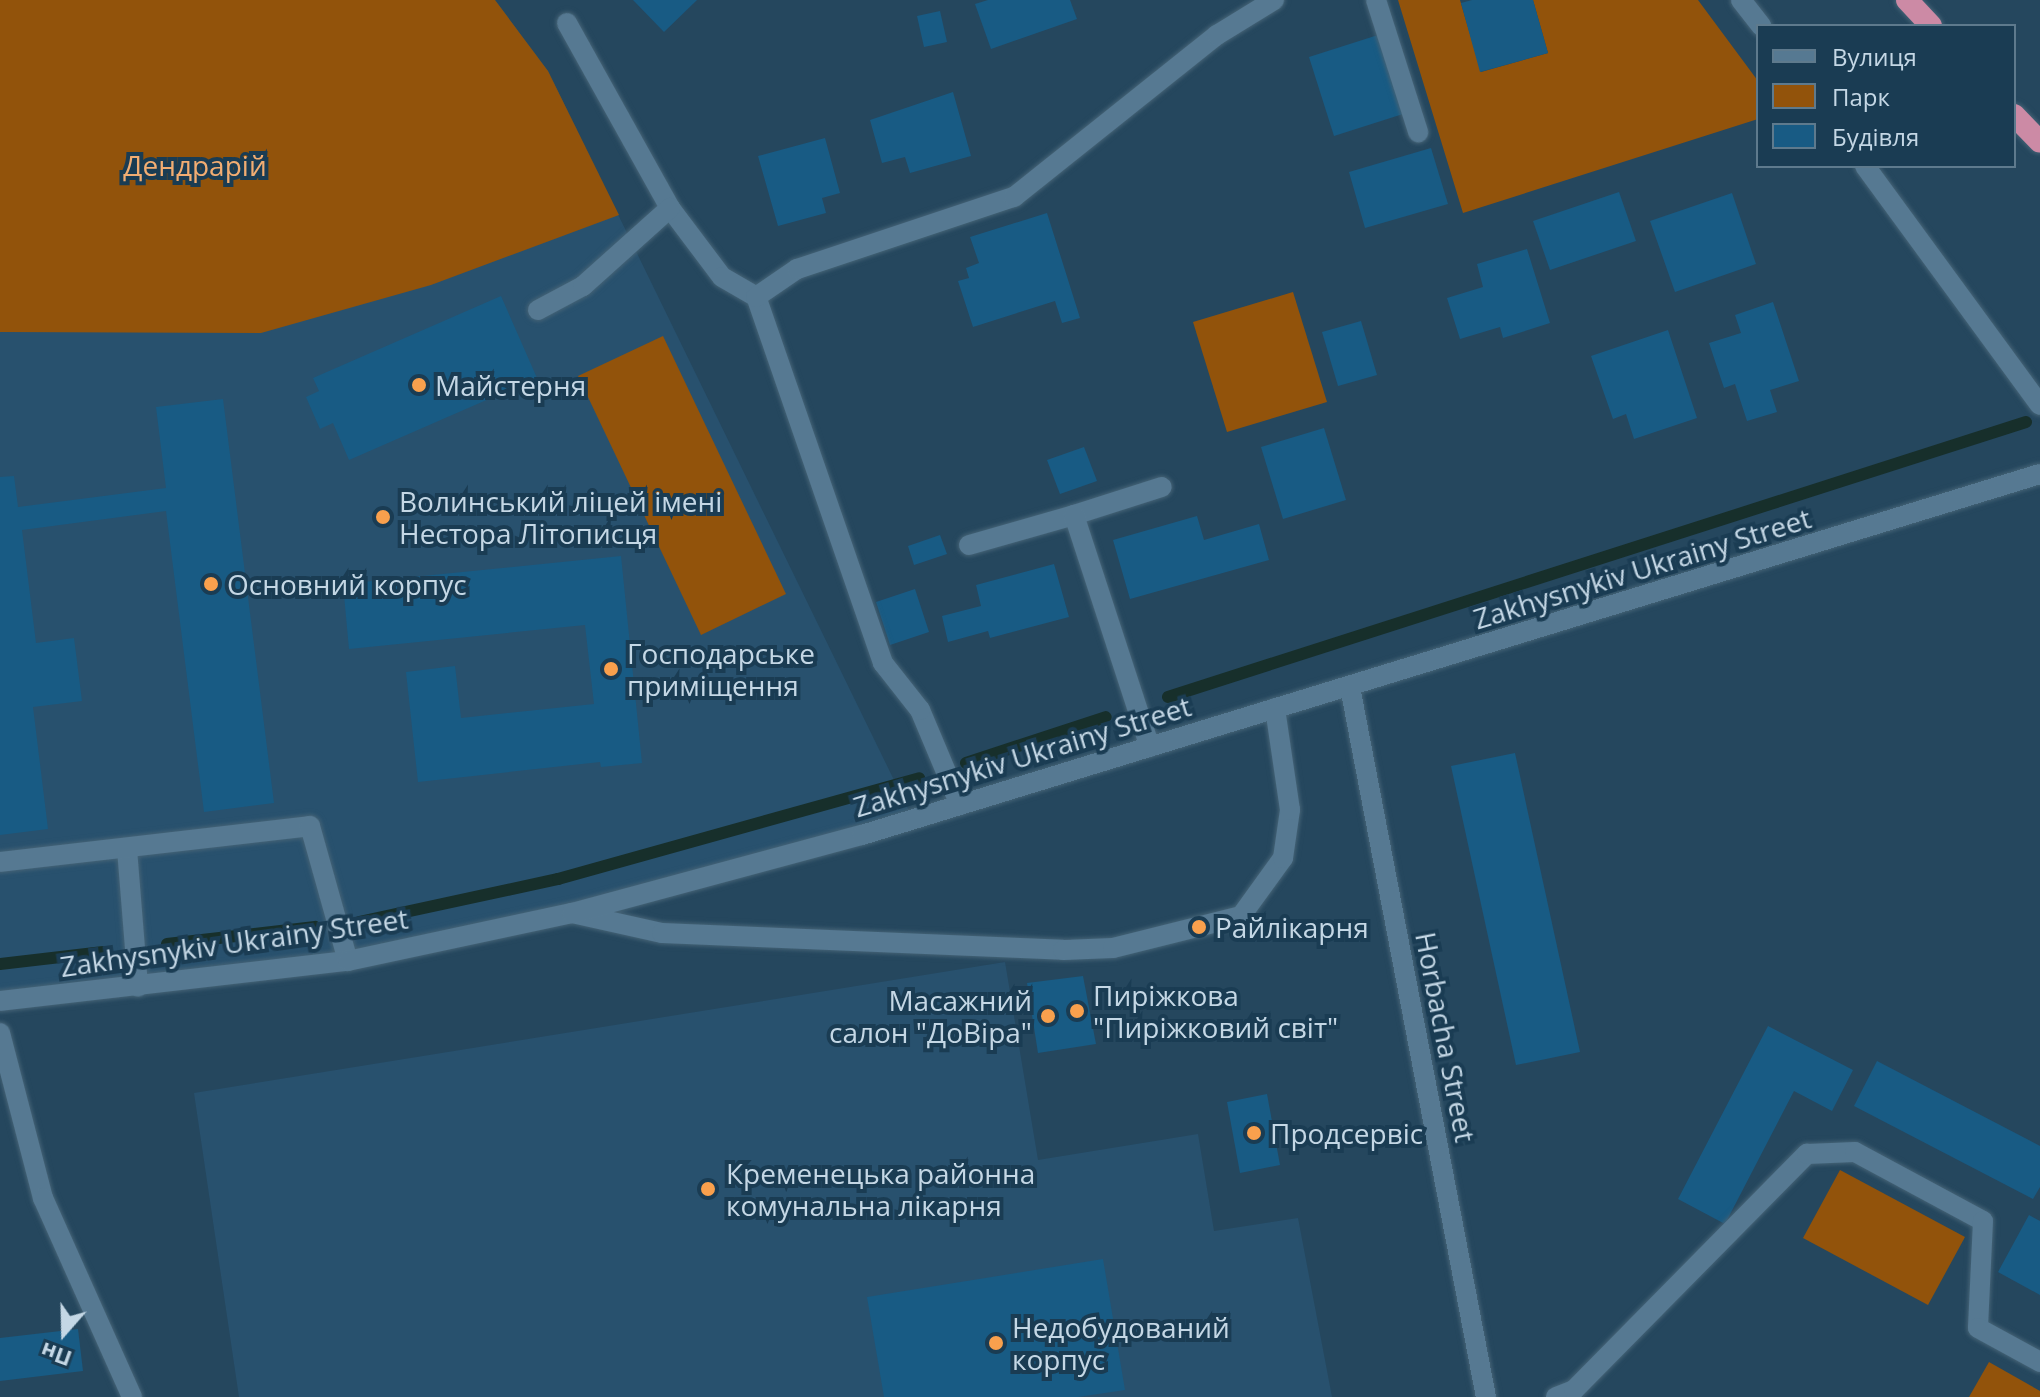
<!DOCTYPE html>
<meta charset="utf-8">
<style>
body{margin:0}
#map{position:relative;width:2040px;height:1397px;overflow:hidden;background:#25475e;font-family:"Open Sans",sans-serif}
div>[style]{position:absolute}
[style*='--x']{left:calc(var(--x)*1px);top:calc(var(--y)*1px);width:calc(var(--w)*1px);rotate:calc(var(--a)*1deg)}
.built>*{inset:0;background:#28516e}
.green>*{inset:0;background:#92530b}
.stream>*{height:12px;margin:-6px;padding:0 6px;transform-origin:6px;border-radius:6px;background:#172f2b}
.building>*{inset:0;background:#185b84}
.roads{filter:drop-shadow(0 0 2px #456376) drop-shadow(0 0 2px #456376)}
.service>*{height:20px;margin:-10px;padding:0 10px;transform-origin:10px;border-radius:10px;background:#567992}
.minor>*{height:20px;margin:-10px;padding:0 10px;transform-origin:10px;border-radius:10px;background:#567992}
.tertiary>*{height:20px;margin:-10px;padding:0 10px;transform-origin:10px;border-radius:10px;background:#567992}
.trunk>*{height:22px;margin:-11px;padding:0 11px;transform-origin:11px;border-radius:11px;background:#cc8aa5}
.dots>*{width:22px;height:22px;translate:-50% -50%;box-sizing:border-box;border:4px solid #1a3c53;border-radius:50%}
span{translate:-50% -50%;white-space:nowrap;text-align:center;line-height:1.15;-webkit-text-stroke:8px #1a3c53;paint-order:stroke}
.park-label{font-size:28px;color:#f2ad72}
.poi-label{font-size:28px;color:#c4d7e5}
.left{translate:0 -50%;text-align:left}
.right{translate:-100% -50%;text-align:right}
.street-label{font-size:28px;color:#c4d7e5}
.legend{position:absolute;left:1756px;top:24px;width:260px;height:144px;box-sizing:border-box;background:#1a3c53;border:2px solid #5e7a8d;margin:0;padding:10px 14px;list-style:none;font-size:24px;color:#c4d7e5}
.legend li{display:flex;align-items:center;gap:16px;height:40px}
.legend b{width:40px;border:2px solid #5e7a8d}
.north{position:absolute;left:24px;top:1293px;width:80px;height:80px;-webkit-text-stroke:6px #1a3c53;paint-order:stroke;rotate:200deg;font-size:22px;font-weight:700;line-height:32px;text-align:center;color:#c4d7e5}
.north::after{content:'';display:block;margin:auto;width:28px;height:36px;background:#c4d7e5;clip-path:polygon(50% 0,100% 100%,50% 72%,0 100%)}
</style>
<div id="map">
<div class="built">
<div style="clip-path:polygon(0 0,495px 0,548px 71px,913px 819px,348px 961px,0 1001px)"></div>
<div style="clip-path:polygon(1005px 962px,1038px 1160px,1198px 1134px,1214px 1231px,1298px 1218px,1332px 1397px,239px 1397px,194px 1093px)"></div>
</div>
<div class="green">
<div style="clip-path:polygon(0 0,495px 0,548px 71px,619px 215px,431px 285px,261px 333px,0 332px)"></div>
<div style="clip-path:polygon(1398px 0,1460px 0,1481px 72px,1548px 53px,1533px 0,1698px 0,1758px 81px,1758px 119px,1463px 213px)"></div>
<div style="clip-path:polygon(1293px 292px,1327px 402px,1227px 432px,1193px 322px)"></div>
<div style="clip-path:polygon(663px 336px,786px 594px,701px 635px,578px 376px)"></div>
<div style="clip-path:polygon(1840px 1170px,1965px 1237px,1928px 1305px,1803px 1238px)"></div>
<div style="clip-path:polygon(1989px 1362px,2040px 1391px,2040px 1397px,1969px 1397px)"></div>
</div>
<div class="stream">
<div style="--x:1168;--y:697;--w:901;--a:-17.77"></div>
<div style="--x:966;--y:763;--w:147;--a:-18.2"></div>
<div style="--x:359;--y:922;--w:204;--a:-12.2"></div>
<div style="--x:558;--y:879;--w:375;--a:-15.6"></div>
<div style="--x:167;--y:944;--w:149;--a:-6.6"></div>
<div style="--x:0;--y:964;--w:104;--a:-6.6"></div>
</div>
<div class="building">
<div style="clip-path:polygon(633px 0,697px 0,664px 32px)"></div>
<div style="clip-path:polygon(988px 0,1070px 0,1077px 19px,991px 49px,975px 4px)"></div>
<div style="clip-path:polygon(1472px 0,1533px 0,1548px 53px,1480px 72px,1461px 3px)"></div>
<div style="clip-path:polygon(940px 11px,947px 42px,924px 47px,917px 16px)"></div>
<div style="clip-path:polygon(1378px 35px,1403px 114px,1334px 136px,1309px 57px)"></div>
<div style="clip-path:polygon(953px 92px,971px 156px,910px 173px,905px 157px,882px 163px,870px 120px)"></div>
<div style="clip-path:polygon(825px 138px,840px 193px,822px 198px,826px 213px,778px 226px,758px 156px)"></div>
<div style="clip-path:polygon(1431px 148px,1448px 204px,1365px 228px,1349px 172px)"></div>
<div style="clip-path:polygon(1619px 192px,1636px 241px,1550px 270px,1533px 221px)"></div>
<div style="clip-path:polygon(1732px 193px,1756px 264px,1675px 292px,1650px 221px)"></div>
<div style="clip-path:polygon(1047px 213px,1080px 318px,1062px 323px,1055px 301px,973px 327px,958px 281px,969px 278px,966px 268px,979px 263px,970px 237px)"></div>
<div style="clip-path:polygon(1527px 249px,1550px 323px,1503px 338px,1500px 327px,1460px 339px,1447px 298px,1483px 287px,1477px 264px)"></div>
<div style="clip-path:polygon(501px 296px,537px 378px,349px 460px,333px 423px,320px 429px,306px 397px,319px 391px,313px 378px)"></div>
<div style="clip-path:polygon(1773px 302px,1799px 381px,1770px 390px,1777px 412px,1747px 421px,1735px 384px,1724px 388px,1709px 343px,1741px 333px,1735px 315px)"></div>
<div style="clip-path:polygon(1361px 321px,1377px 375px,1338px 386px,1322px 332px)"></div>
<div style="clip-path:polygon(1668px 330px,1697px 418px,1634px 439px,1626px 414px,1613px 419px,1591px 356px)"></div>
<div style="clip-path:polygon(223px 399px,274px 803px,204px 812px,166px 511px,22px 530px,36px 643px,74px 638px,82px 701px,33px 707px,48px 829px,0 835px,0 477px,14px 476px,18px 507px,166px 488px,156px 407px)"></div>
<div style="clip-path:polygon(1324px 428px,1346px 500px,1283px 519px,1261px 447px)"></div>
<div style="clip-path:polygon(1084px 447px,1097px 481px,1060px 494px,1047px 460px)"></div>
<div style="clip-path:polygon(1197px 516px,1204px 540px,1259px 524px,1269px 560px,1130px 599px,1113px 540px)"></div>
<div style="clip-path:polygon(940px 535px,947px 554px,914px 565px,908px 546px)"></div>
<div style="clip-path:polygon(621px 556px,642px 763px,601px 767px,600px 762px,418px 782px,406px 672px,455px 666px,461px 718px,594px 704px,585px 625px,349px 649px,343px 584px)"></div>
<div style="clip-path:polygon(1054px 564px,1069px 617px,990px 638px,988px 631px,948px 642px,942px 616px,981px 606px,976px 585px)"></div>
<div style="clip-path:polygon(915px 589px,929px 632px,890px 645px,876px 602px)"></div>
<div style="clip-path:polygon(1515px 753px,1580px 1052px,1516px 1065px,1451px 766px)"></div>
<div style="clip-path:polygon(1083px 976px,1096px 1044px,1038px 1053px,1027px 983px)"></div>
<div style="clip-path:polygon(1768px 1026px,1853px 1070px,1832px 1111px,1794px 1091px,1725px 1224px,1678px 1199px)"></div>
<div style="clip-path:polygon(1877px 1061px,2040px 1146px,2040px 1187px,2033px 1199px,1854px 1106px)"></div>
<div style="clip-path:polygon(1267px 1094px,1280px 1165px,1240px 1173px,1227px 1102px)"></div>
<div style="clip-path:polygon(2029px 1215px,2040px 1221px,2040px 1295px,1998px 1272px)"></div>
<div style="clip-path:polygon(1103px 1259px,1125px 1390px,1078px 1397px,884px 1397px,867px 1297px)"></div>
<div style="clip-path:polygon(78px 1329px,83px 1371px,0 1381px,0 1338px)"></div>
</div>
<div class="roads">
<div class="service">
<div style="--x:1376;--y:0;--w:139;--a:72.3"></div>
<div style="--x:567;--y:23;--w:212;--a:60.9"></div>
<div style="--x:670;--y:208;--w:86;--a:53"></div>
<div style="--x:722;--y:277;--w:39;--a:30"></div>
<div style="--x:538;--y:310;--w:51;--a:-28.1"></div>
<div style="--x:583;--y:286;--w:117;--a:-41.9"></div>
<div style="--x:1074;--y:515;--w:92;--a:-17.7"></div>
<div style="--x:969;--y:545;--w:109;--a:-15.9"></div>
<div style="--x:1074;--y:515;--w:244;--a:71.9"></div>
<div style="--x:960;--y:805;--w:103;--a:-112.8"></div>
<div style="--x:920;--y:710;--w:60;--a:-128.2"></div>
<div style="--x:883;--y:663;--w:387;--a:-109.1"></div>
<div style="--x:756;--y:297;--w:50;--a:-34.3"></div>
<div style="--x:797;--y:269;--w:229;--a:-18.4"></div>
<div style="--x:1014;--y:197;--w:260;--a:-38.6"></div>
<div style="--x:1217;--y:35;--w:67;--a:-31.6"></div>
<div style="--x:127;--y:849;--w:138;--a:85.4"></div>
<div style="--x:0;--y:862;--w:312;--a:-6.6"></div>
<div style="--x:310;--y:826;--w:140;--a:74.3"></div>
<div style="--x:572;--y:913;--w:92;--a:12.5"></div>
<div style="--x:662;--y:933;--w:401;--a:2.4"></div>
<div style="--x:1063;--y:950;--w:50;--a:-2.3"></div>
<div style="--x:1113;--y:948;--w:132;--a:-14"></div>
<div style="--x:1241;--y:916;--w:72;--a:-54.1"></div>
<div style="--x:1283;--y:858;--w:49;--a:-81.7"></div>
<div style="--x:1290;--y:810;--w:103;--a:-98.4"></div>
<div style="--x:0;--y:1033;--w:171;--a:75.4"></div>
<div style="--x:43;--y:1198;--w:218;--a:65.9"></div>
<div style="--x:1556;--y:1397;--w:19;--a:-21"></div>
<div style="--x:1574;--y:1390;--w:332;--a:-45.4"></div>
<div style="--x:1807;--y:1154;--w:48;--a:-2.4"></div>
<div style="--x:1855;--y:1152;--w:145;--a:28.3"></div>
<div style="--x:1983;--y:1221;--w:107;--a:92.7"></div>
<div style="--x:1978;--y:1328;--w:71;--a:28.7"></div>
</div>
<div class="minor">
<div style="--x:1741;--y:0;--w:33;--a:52"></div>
<div style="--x:1865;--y:166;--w:296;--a:53.8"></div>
<div style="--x:1350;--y:687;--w:723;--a:79.16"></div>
</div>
<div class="tertiary">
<div style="--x:0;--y:1001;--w:350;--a:-6.6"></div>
<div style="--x:348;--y:961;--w:229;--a:-12.1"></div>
<div style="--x:572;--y:913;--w:300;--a:-15.1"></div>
<div style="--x:862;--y:835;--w:1232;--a:-17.04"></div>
</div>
<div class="trunk">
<div style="--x:1907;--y:0;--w:35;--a:47"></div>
<div style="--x:2014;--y:115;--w:37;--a:46"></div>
</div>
</div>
<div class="dots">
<div style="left:419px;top:385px;background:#f9a04d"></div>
<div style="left:383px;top:517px;background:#f9a04d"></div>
<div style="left:211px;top:584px;background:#f9a04d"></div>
<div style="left:611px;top:669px;background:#f9a04d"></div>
<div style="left:1199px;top:927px;background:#f9a04d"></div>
<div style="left:1077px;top:1011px;background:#f9a04d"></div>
<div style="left:1048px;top:1016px;background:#f9a04d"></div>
<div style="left:1254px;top:1133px;background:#f9a04d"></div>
<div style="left:708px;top:1189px;background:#f9a04d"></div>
<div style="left:996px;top:1343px;background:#f9a04d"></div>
</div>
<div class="park-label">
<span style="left:195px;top:165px">Дендрарій</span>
</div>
<div class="poi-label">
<span class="left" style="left:435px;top:385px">Майстерня</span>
<span class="left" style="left:399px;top:517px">Волинський ліцей імені<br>Нестора Літописця</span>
<span class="left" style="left:227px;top:584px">Основний корпус</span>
<span class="left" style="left:627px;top:669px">Господарське<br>приміщення</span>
<span class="left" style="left:1215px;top:927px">Райлікарня</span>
<span class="left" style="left:1093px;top:1011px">Пиріжкова<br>"Пиріжковий світ"</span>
<span class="right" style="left:1032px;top:1016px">Масажний<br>салон "ДоВіра"</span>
<span class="left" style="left:1270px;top:1133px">Продсервіс</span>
<span class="left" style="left:726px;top:1189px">Кременецька районна<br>комунальна лікарня</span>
<span class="left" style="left:1012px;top:1343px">Недобудований<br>корпус</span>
</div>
<div class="street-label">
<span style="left:1642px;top:568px;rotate:-17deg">Zakhysnykiv Ukrainy Street</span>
<span style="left:1022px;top:756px;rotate:-17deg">Zakhysnykiv Ukrainy Street</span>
<span style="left:234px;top:942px;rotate:-8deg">Zakhysnykiv Ukrainy Street</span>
<span style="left:1446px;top:1037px;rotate:79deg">Horbacha Street</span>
</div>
<ul class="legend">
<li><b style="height:10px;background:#567992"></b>Вулиця</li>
<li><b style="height:22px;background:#92530b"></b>Парк</li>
<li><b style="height:22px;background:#185b84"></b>Будівля</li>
</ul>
<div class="north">Пн</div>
</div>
